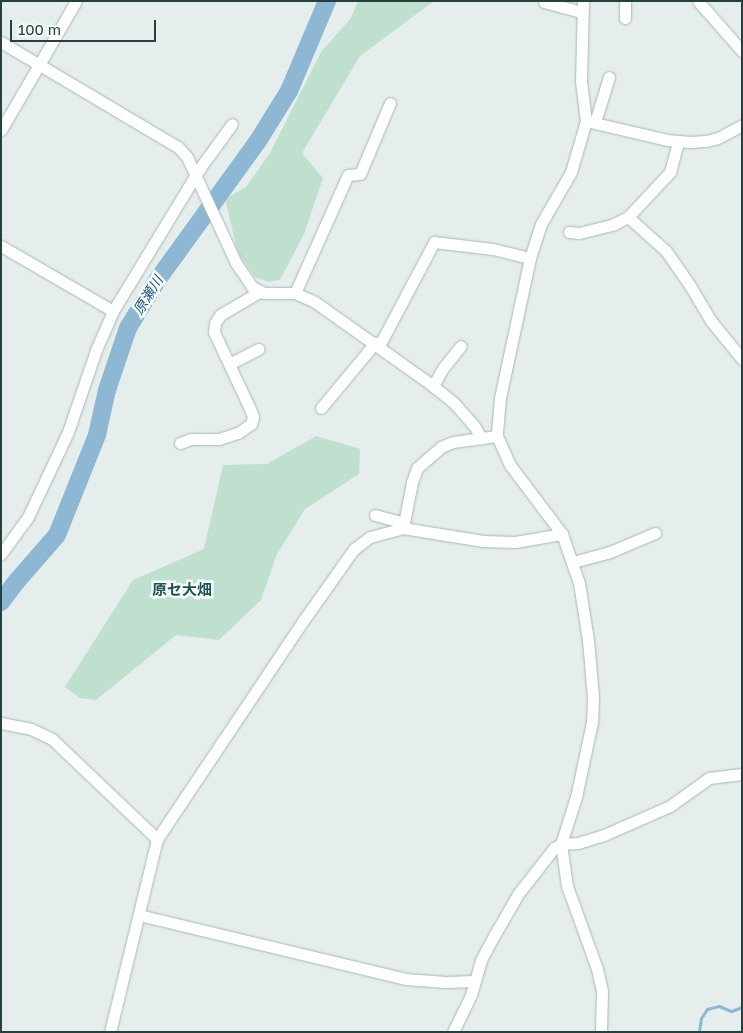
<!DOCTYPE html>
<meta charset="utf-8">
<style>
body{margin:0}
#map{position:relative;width:743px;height:1033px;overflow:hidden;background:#e5eeed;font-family:"Golos Text","Noto Sans JP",sans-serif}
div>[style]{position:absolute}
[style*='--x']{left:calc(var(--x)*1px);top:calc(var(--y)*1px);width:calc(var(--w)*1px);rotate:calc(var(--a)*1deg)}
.green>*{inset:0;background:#bfdfcf}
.stream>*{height:3px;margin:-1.5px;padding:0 1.5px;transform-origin:1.5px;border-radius:1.5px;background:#8eb7d3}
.river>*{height:18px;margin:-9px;padding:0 9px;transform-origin:9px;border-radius:9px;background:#8eb7d3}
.roads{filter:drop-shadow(0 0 1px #a7b7b6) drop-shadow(0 0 1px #a7b7b6)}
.minor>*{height:11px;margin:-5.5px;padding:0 5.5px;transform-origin:5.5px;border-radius:5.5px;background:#fff}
span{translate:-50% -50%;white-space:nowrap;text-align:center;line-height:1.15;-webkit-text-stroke:5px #f6fbf9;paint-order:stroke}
.water-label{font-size:14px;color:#1d567e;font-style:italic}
.quarter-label{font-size:15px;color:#1f5353;font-weight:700}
.frame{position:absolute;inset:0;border:2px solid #244140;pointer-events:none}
.scale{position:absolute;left:10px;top:20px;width:146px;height:22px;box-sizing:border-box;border:2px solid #244140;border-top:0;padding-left:6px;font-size:15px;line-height:18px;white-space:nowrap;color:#244140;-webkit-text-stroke:4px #f6fbf9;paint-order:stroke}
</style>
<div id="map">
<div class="green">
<div style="clip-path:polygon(358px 1px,434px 1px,360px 56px,302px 153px,323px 178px,304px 234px,280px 280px,268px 282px,255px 277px,238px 253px,225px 199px,246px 187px,270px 153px,321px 52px,351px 18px)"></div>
<div style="clip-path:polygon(316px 436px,360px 449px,359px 474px,305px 509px,277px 554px,261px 600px,219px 640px,176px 635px,96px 700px,80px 698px,65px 687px,133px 580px,204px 549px,223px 465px,267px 464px)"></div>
</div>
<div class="stream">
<div style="--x:699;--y:1032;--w:14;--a:-82"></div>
<div style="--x:701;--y:1018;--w:11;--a:-56"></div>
<div style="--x:707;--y:1009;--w:12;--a:-14"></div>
<div style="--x:719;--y:1006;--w:13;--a:23"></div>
<div style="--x:731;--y:1011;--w:12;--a:-20"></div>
</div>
<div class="river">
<div style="--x:1;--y:602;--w:25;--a:-53"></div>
<div style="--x:16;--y:582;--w:62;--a:-48.9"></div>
<div style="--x:57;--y:535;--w:108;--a:-68.2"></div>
<div style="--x:97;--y:435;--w:46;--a:-77.5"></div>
<div style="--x:107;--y:390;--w:65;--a:-71.3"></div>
<div style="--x:128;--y:328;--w:57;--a:-58.5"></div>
<div style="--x:158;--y:279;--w:170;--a:-54.1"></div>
<div style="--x:258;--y:141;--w:59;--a:-58.2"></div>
<div style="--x:289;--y:91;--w:98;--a:-67.1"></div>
</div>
<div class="roads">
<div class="minor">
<div style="--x:583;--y:1;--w:80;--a:91.4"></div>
<div style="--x:581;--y:81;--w:40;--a:82.9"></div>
<div style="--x:586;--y:121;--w:53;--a:106.4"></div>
<div style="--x:571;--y:172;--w:60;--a:120"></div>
<div style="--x:541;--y:224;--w:36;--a:108"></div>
<div style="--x:530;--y:258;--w:143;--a:102.1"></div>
<div style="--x:500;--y:398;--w:38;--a:95"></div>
<div style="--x:497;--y:436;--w:32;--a:66"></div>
<div style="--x:510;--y:465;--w:86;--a:53"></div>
<div style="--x:562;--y:534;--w:52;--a:70.9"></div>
<div style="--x:579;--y:583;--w:58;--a:81"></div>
<div style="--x:588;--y:640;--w:57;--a:85"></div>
<div style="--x:593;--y:697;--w:25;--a:92"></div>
<div style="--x:592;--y:722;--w:77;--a:102"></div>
<div style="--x:576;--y:797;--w:49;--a:107.7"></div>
<div style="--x:561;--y:844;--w:42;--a:81.9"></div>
<div style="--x:567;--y:886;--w:88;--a:70.1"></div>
<div style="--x:597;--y:969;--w:23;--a:77"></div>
<div style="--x:602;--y:991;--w:41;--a:91.4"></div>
<div style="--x:625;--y:1;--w:17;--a:90"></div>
<div style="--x:698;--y:1;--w:67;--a:48.7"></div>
<div style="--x:544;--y:2;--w:39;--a:15"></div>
<div style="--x:1;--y:42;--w:206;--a:30.7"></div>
<div style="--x:178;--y:147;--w:13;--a:48"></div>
<div style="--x:187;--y:157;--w:117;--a:65.2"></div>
<div style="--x:236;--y:263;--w:29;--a:56"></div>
<div style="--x:252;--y:287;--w:13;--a:27"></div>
<div style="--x:264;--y:293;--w:31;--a:0"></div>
<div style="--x:295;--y:293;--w:22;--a:24"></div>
<div style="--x:315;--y:302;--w:145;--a:35.4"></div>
<div style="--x:433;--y:386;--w:28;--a:39"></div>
<div style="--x:455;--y:404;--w:30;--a:49"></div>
<div style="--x:475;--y:427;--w:13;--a:61"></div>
<div style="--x:586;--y:121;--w:83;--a:13.2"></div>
<div style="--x:667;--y:140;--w:23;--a:5"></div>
<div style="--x:690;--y:142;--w:16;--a:-4"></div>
<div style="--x:706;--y:141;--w:12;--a:-14"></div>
<div style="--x:718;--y:138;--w:27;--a:-28"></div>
<div style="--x:595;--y:122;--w:47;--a:-72.7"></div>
<div style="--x:1;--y:130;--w:149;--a:-59.8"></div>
<div style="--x:628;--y:217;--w:51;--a:41.8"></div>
<div style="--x:666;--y:251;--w:40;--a:55.1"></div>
<div style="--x:689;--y:284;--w:43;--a:59.3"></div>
<div style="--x:711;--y:321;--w:49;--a:50.8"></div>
<div style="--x:569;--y:232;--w:10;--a:6"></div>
<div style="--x:579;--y:233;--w:36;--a:-14"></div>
<div style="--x:614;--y:224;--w:16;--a:-27"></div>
<div style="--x:628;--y:217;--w:62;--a:-47"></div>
<div style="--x:670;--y:172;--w:31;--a:-75"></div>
<div style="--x:1;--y:246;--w:129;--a:30.1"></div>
<div style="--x:295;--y:293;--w:123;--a:-65.9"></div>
<div style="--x:345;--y:181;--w:7;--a:-63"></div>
<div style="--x:348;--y:175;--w:12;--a:-5"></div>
<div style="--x:360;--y:174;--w:77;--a:-67.1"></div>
<div style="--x:379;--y:346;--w:118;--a:-62.1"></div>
<div style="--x:434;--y:242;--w:59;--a:6.8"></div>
<div style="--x:493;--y:249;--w:38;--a:14"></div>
<div style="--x:229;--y:364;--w:33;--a:-27"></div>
<div style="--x:433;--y:386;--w:21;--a:-61"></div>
<div style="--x:443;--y:368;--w:28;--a:-51"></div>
<div style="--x:321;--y:408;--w:85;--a:-50.3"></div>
<div style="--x:180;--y:443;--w:12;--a:-20"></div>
<div style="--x:191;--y:439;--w:28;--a:0"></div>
<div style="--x:219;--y:439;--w:20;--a:-18"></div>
<div style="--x:238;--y:433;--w:16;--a:-35"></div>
<div style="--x:251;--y:424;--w:7;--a:-74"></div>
<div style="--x:253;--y:417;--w:6;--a:-108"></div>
<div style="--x:251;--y:411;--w:87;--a:-115.1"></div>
<div style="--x:214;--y:332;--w:9;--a:-84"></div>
<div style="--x:215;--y:323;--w:9;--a:-58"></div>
<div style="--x:220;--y:315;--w:45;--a:-30.5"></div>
<div style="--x:375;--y:515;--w:30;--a:15"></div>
<div style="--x:403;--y:528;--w:47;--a:-78.9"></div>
<div style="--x:412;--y:482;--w:15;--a:-70"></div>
<div style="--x:417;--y:468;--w:32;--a:-41"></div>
<div style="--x:441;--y:447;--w:13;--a:-23"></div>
<div style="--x:453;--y:442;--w:44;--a:-7.8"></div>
<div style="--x:1;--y:554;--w:46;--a:-53.9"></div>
<div style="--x:28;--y:517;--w:94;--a:-64.8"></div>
<div style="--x:68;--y:432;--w:87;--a:-71.1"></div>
<div style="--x:96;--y:350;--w:43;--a:-66.4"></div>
<div style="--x:113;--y:311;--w:167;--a:-58.7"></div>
<div style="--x:200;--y:168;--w:54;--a:-54"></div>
<div style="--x:573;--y:562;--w:38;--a:-15"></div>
<div style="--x:610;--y:552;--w:49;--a:-22.9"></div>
<div style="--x:1;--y:723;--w:31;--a:11"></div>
<div style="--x:31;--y:729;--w:23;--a:25"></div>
<div style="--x:52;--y:739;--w:145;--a:43.6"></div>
<div style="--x:139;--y:915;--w:274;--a:13.5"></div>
<div style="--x:405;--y:979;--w:41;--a:4.2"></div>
<div style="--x:446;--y:982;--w:28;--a:-2"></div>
<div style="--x:110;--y:1032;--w:199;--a:-76.3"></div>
<div style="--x:157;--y:839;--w:262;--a:-56.2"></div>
<div style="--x:303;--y:621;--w:88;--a:-54.7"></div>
<div style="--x:354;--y:549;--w:20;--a:-37"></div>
<div style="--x:370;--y:537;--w:34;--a:-15"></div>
<div style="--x:403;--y:528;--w:81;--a:9.2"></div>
<div style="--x:483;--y:541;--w:32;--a:2"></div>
<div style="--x:515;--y:542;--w:48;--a:-9.7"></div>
<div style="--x:453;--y:1032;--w:41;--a:-64.1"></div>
<div style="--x:471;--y:995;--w:36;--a:-74"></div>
<div style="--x:481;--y:960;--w:21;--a:-62"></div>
<div style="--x:491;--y:941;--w:54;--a:-60.1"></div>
<div style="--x:518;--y:894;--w:58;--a:-52"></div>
<div style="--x:554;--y:848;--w:8;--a:-30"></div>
<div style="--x:561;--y:844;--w:17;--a:-3"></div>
<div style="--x:578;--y:843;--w:27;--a:-17"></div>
<div style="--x:604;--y:835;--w:72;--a:-23.7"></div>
<div style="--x:670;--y:806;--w:48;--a:-35.7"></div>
<div style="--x:709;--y:778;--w:33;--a:-7"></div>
</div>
</div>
<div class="water-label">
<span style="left:148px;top:295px;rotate:-58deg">原瀬川</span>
</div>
<div class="quarter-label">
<span style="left:182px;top:590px">原セ大畑</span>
</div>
<div class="frame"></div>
<div class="scale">100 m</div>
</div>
